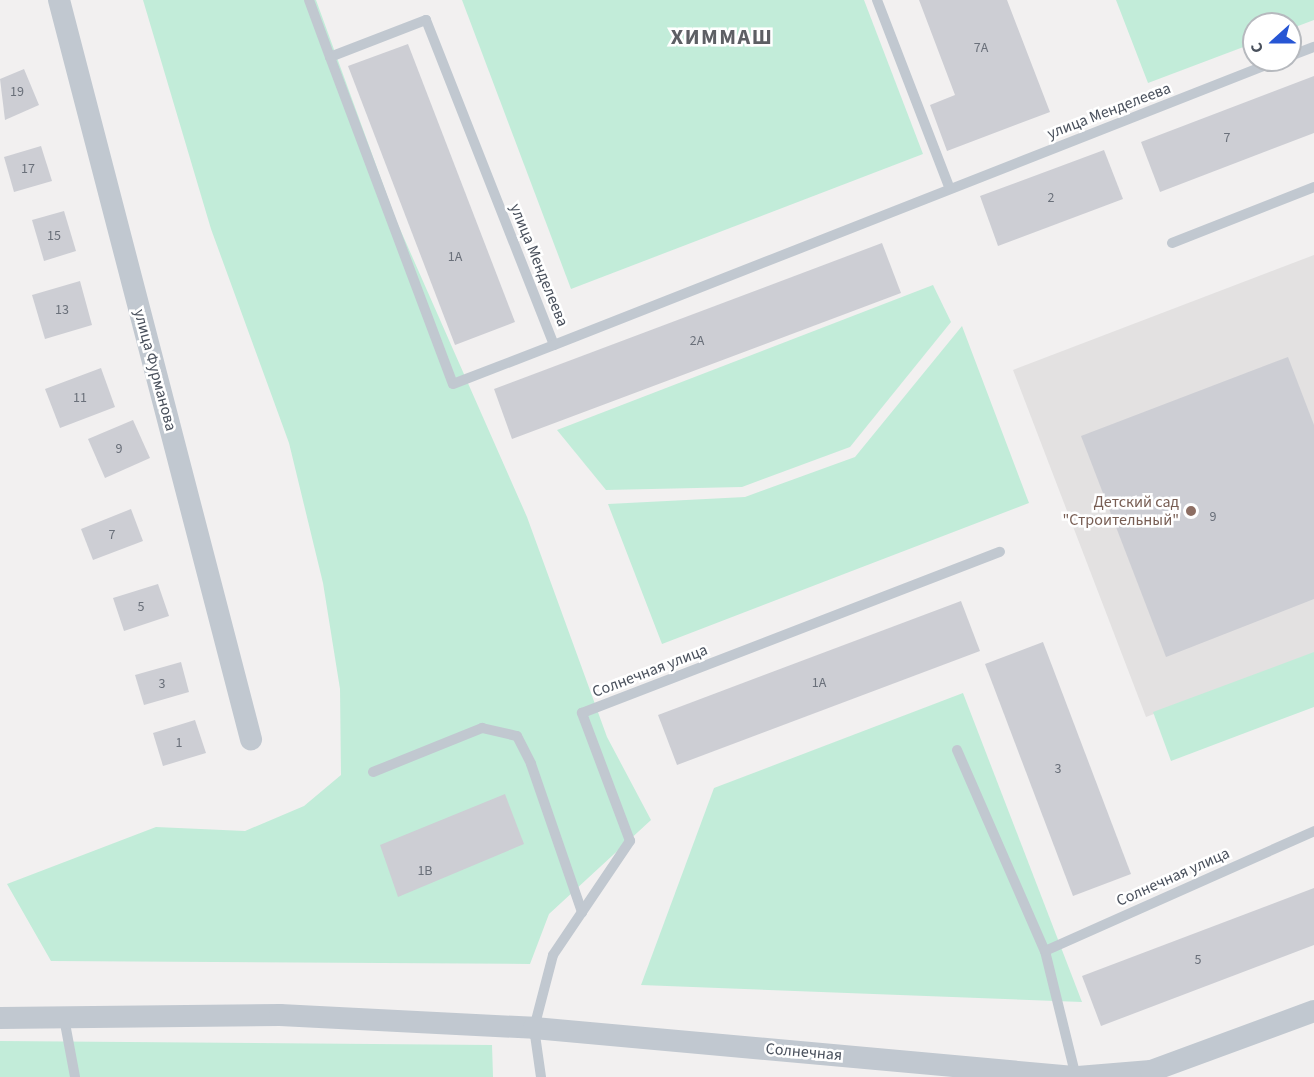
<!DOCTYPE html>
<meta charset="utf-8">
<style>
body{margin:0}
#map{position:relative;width:1314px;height:1077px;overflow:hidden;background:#f2f0f0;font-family:"Source Sans 3",sans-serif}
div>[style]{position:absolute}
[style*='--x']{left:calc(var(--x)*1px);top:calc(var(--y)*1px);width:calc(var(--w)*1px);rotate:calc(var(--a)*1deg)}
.education>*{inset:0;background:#e3e1e1}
.green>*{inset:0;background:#c2ecd9}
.building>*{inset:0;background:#cdced4}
.service>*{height:10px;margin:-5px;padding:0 5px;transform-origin:5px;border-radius:5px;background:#c1c8d0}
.minor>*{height:22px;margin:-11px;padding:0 11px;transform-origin:11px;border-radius:11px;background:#c1c8d0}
.dots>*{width:16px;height:16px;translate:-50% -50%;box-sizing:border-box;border:3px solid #fff;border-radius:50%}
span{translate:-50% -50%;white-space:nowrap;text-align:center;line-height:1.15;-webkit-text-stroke:5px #fff;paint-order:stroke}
.number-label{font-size:14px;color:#6a707a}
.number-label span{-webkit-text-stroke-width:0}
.street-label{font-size:16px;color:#49505c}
.education-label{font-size:16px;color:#785e54}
.right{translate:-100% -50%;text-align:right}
.district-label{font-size:22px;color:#5d5f64;font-weight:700;letter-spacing:1.5px}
.north{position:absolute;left:1242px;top:12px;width:60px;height:60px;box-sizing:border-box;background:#fff;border:2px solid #b6b9be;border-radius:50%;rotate:249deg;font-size:16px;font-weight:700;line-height:24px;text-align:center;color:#49505c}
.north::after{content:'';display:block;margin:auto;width:21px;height:27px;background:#2756d4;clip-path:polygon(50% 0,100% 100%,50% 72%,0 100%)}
</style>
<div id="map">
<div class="education">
<div style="clip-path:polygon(1314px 255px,1314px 653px,1146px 717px,1013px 370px)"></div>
</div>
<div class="green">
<div style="clip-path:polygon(143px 0,316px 0,396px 220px,527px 517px,607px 737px,651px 820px,549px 914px,530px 964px,51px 961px,7px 884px,156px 827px,245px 831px,304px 806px,341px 775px,340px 689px,323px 583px,289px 443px,211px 229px)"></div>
<div style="clip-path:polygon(462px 0,864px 0,923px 154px,571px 289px)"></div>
<div style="clip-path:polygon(1116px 0,1314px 0,1314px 20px,1290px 29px,1290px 24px,1254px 24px,1254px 43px,1148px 83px)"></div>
<div style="clip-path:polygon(933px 285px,951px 322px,850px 447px,742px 487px,606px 490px,557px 430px)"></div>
<div style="clip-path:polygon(962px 326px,1029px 503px,662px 644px,608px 504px,745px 497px,855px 457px)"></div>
<div style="clip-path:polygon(1314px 652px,1314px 707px,1171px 761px,1153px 712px)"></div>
<div style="clip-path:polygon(963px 693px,1082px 1002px,641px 985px,714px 788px)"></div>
<div style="clip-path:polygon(0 1041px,492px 1045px,493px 1077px,0 1077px)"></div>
</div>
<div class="building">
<div style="clip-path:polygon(919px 0,1007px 0,1050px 112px,947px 151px,930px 105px,955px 95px)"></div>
<div style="clip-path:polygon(408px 44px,515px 322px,455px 345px,348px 66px)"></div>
<div style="clip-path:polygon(24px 69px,39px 105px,5px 120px,0 79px)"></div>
<div style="clip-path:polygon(1314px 76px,1314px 133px,1160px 192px,1141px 142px)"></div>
<div style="clip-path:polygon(41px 146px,52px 181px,14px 192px,4px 157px)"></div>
<div style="clip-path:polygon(1104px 150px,1123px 199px,998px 246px,980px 196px)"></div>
<div style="clip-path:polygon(64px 211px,76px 251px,44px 261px,32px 220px)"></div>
<div style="clip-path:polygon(882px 243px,901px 293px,512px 439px,494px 389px)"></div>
<div style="clip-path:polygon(80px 281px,92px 325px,45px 339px,32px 295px)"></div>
<div style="clip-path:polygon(1288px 357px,1314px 425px,1314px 599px,1166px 657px,1081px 436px)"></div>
<div style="clip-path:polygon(101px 368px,115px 407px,60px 428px,45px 389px)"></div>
<div style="clip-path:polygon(133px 420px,150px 458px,105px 478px,88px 439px)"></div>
<div style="clip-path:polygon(131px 509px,143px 541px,93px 560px,81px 529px)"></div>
<div style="clip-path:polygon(158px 584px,169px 616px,124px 631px,113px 598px)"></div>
<div style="clip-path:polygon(961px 601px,980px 651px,677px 765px,658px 715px)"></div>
<div style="clip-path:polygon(1043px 642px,1131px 874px,1073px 896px,985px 664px)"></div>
<div style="clip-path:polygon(181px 662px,189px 692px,144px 705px,135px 675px)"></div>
<div style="clip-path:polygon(195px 720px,206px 753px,163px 766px,153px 733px)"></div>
<div style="clip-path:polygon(505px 794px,524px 844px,398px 897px,380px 845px)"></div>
<div style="clip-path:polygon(1314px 888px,1314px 945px,1101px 1026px,1082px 976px)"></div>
</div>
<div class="service">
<div style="--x:309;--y:0;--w:61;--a:69.8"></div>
<div style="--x:330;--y:57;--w:103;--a:-21.1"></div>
<div style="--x:426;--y:20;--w:349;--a:68.5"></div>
<div style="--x:554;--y:345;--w:779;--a:-21.46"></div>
<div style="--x:877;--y:0;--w:200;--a:68.9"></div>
<div style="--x:1290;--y:56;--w:26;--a:-21"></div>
<div style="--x:330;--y:57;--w:349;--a:69.4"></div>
<div style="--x:453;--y:384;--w:108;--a:-21.1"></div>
<div style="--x:1172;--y:243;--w:153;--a:-21.5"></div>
<div style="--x:957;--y:750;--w:219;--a:66.4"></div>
<div style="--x:1045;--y:951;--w:130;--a:76.2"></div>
<div style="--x:373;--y:772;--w:118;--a:-22"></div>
<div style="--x:482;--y:728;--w:36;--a:13"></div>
<div style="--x:517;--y:736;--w:31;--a:63"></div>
<div style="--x:531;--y:764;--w:157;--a:71"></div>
<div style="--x:1045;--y:951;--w:295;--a:-24"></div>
<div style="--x:64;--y:1018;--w:60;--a:79.4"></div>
<div style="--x:541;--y:1077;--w:49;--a:-98.1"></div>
<div style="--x:534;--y:1028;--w:75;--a:-75.4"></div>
<div style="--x:553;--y:955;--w:138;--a:-56"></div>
<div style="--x:630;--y:841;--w:137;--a:-110.6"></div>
<div style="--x:582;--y:713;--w:448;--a:-21.1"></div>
</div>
<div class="minor">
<div style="--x:59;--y:0;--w:764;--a:75.44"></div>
<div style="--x:0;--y:1018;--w:280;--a:-0.6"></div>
<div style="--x:280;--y:1015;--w:254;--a:2.9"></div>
<div style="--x:534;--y:1028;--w:542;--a:5.18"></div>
<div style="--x:1078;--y:1077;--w:73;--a:-4.7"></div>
<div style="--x:1151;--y:1071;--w:174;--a:-20.2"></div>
</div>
<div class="dots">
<div style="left:1191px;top:511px;background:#8d6e63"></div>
</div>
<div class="number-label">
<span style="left:981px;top:48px">7А</span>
<span style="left:17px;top:92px">19</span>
<span style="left:1227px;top:138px">7</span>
<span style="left:28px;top:169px">17</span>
<span style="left:1051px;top:198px">2</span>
<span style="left:54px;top:236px">15</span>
<span style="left:455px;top:257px">1А</span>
<span style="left:62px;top:310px">13</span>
<span style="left:697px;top:341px">2А</span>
<span style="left:80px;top:398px">11</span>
<span style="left:119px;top:449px">9</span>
<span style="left:1213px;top:517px">9</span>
<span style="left:112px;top:535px">7</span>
<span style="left:141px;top:607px">5</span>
<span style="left:819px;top:683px">1А</span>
<span style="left:162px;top:684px">3</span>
<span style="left:179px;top:743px">1</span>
<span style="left:1058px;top:769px">3</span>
<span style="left:425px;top:871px">1В</span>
<span style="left:1198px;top:960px">5</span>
</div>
<div class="street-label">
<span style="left:1109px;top:111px;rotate:-21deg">улица Менделеева</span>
<span style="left:539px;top:265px;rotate:68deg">улица Менделеева</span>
<span style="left:155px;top:370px;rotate:75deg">улица Фурманова</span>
<span style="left:650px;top:671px;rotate:-21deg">Солнечная улица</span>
<span style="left:1173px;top:877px;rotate:-24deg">Солнечная улица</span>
<span style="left:804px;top:1052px;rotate:5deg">Солнечная</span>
</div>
<div class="education-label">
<span class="right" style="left:1179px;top:511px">Детский сад<br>"Строительный"</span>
</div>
<div class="district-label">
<span style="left:722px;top:38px">ХИММАШ</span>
</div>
<div class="north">С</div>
</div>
